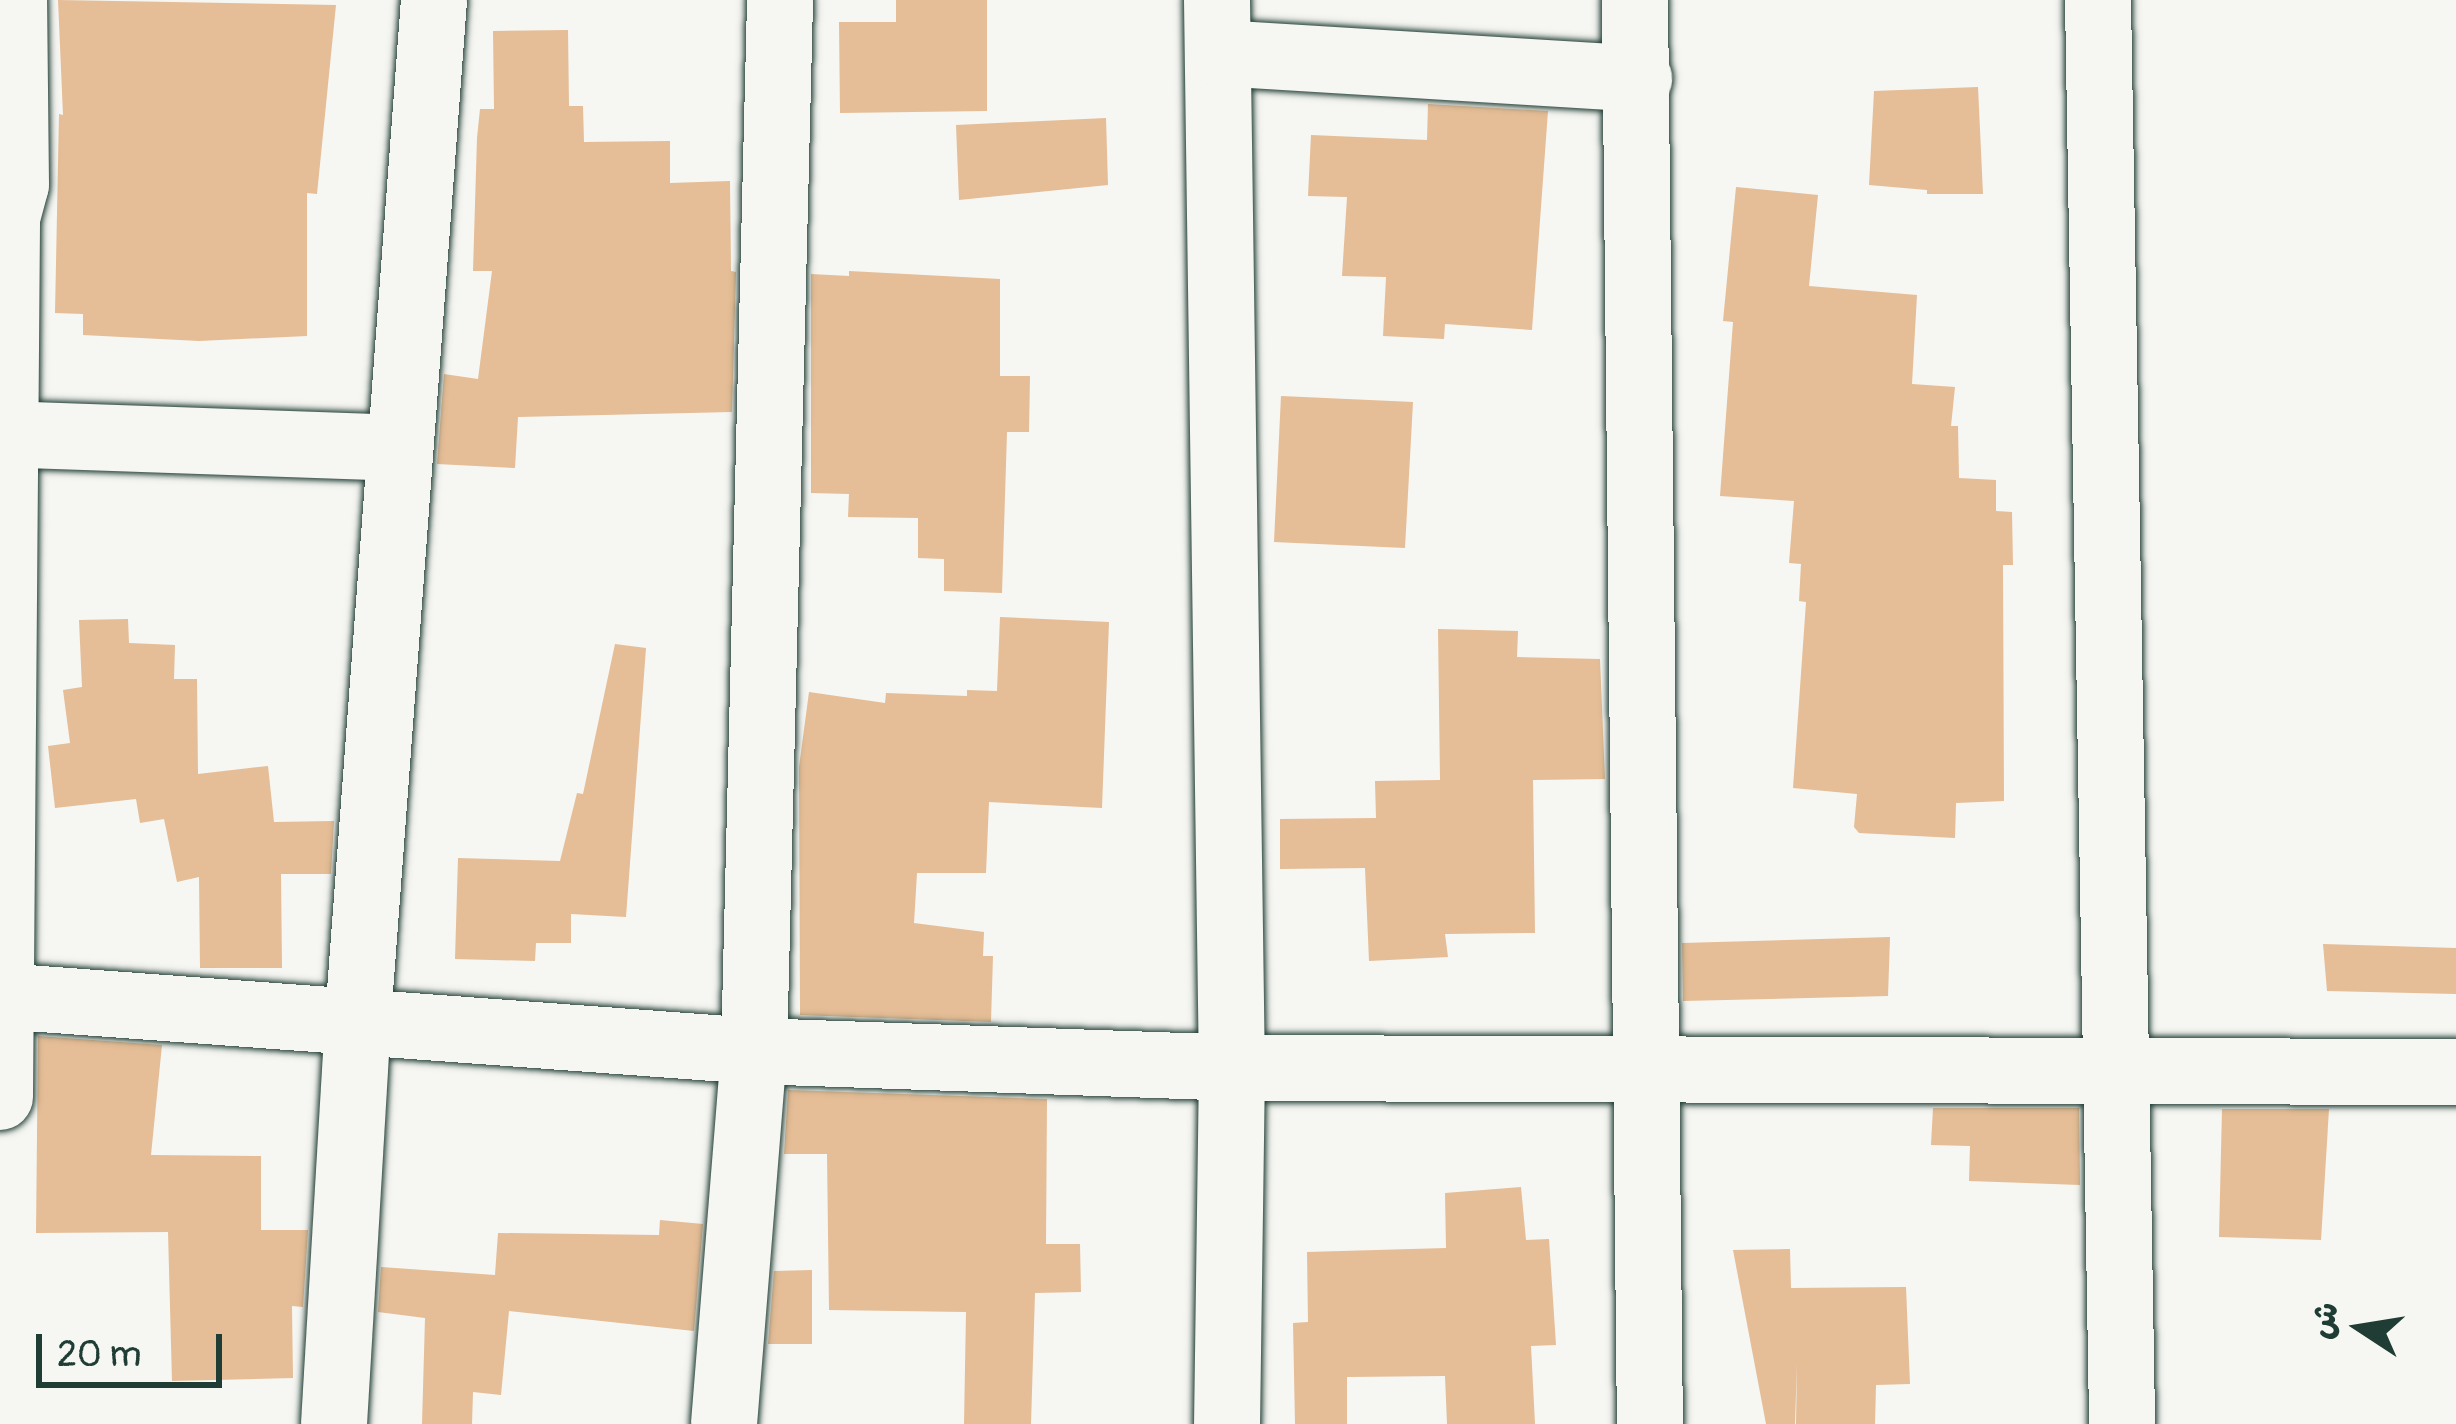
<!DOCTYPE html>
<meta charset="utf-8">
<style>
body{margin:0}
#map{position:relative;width:2456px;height:1424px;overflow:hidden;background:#f6f6f2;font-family:Pangolin,"Playpen Sans Arabic",sans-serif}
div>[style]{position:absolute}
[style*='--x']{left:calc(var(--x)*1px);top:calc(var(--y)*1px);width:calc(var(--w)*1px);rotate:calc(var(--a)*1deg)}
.building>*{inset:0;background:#e5bd96}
.roads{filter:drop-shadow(0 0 3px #1f3d34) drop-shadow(0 0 3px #1f3d34)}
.street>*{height:66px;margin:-33px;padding:0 33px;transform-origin:33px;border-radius:33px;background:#f6f6f2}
span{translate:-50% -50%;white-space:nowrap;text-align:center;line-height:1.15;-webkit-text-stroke:9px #f6f6f2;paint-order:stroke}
.north{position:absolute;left:2300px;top:1268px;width:120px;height:120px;-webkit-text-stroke:9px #f6f6f2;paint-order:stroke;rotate:282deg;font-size:33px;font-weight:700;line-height:48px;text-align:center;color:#1f3d34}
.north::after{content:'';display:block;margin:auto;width:42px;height:54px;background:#1f3d34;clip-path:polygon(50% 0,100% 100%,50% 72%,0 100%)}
.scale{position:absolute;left:36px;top:1334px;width:186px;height:54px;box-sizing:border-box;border:6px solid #1f3d34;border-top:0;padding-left:15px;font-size:36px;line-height:42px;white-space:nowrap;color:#1f3d34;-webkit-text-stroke:9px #f6f6f2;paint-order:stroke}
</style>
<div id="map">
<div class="building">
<div style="clip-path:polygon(58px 0,336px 5px,317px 194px,307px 193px,307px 336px,199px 341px,83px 335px,83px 314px,55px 313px,59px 114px,63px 115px)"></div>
<div style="clip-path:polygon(896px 0,987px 0,987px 111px,840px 113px,839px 22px,896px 22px)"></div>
<div style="clip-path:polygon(568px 30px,569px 106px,583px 106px,584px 142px,670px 141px,670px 183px,730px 181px,731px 271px,736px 272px,732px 412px,518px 417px,515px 468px,437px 464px,444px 374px,478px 379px,492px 271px,473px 271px,477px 138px,480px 109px,494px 109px,493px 31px)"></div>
<div style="clip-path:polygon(1978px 87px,1983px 194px,1927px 194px,1927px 190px,1869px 185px,1874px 91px)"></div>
<div style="clip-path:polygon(1428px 104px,1548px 111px,1532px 330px,1445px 324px,1444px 339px,1383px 336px,1386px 277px,1342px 276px,1347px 197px,1308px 196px,1311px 135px,1427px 140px)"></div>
<div style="clip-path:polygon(1106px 118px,1108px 185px,959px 200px,956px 125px)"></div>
<div style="clip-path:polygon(1736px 187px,1818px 195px,1809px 286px,1917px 295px,1912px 384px,1955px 387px,1951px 426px,1958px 426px,1959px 478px,1996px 480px,1996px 511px,2012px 512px,2013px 565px,2003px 565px,2004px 801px,1956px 803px,1955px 838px,1859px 833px,1854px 827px,1857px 794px,1793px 788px,1806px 602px,1799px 601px,1801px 564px,1789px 563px,1794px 501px,1720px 496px,1733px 322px,1723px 321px)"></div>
<div style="clip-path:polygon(849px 271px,1000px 279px,1000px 376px,1030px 376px,1029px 432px,1007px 432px,1002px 593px,944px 591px,944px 559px,918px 558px,918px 518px,848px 517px,849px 494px,811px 493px,811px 274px,849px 276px)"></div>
<div style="clip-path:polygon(1281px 396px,1413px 402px,1405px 548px,1274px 542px)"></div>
<div style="clip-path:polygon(1000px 617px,1109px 622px,1102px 808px,989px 802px,986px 873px,917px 873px,914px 923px,984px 932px,983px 956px,993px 956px,991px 1022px,800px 1015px,799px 767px,809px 692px,885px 703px,886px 693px,967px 696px,967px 690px,997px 691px)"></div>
<div style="clip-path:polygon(128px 619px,129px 643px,175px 645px,174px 679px,197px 679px,198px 774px,268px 766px,274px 822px,334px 821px,331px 874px,281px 874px,282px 968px,200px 968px,199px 877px,177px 882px,164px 819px,140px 823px,136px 799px,55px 808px,48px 746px,70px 743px,63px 690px,82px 687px,79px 620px)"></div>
<div style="clip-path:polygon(1438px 629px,1518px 631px,1517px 657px,1600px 659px,1605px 779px,1533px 780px,1535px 933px,1445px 934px,1448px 957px,1369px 961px,1365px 868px,1280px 869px,1280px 819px,1376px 818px,1375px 781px,1440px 780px)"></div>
<div style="clip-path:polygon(615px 644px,646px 648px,626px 917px,571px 914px,571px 943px,536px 943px,535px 961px,455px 959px,458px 858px,560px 861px,577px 793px,583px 794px)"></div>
<div style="clip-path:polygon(1890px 937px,1888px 996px,1683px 1001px,1682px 943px)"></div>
<div style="clip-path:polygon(2323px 944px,2456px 948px,2456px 994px,2327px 991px)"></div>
<div style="clip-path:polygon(38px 1036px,162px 1045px,151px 1155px,261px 1156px,261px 1230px,308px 1230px,303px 1307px,292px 1306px,293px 1378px,172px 1381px,168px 1232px,36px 1233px)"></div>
<div style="clip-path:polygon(788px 1090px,1047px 1099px,1046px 1244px,1080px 1244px,1081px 1292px,1035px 1293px,1031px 1424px,964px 1424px,966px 1312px,829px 1310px,827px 1154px,784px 1154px)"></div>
<div style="clip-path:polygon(1933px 1108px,2079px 1108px,2080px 1185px,1969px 1181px,1970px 1146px,1931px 1145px)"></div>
<div style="clip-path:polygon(2222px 1109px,2329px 1109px,2321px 1240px,2219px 1237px)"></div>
<div style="clip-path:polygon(1521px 1187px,1526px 1240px,1549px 1239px,1556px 1345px,1531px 1346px,1535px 1424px,1447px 1424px,1445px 1376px,1347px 1377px,1347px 1424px,1295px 1424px,1293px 1323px,1308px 1322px,1307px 1252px,1446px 1248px,1445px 1193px)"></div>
<div style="clip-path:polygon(660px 1220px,703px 1224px,694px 1331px,509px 1311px,501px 1395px,473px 1392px,472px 1424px,422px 1424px,425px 1318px,378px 1312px,381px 1267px,495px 1275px,498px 1233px,659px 1235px)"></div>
<div style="clip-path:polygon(1790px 1249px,1791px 1288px,1906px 1287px,1910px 1384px,1876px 1385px,1875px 1424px,1796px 1424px,1797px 1363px,1795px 1424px,1766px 1424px,1733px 1250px)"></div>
<div style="clip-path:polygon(812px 1270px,812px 1344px,768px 1344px,774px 1271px)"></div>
</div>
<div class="roads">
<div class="street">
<div style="--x:1217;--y:0;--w:1068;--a:89.2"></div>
<div style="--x:1232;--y:1068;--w:356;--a:90.8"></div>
<div style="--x:1635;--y:0;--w:1424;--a:89.4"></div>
<div style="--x:2098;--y:0;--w:1424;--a:89.03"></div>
<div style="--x:1219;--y:53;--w:421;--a:3.5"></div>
<div style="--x:0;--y:434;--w:399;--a:2"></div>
<div style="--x:0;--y:996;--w:756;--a:4.17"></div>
<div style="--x:754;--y:1051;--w:478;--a:2"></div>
<div style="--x:1232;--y:1068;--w:1224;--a:0.19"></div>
<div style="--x:0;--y:1097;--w:879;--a:-89.54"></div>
<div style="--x:7;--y:218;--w:34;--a:-75"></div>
<div style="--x:16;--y:185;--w:185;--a:-90.6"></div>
<div style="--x:334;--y:1424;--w:407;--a:-86.6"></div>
<div style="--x:358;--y:1018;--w:1021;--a:-85.73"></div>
<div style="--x:724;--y:1424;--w:374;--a:-85.4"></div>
<div style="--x:754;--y:1051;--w:1051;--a:-88.58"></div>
</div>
</div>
<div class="north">ش</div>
<div class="scale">20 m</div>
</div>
